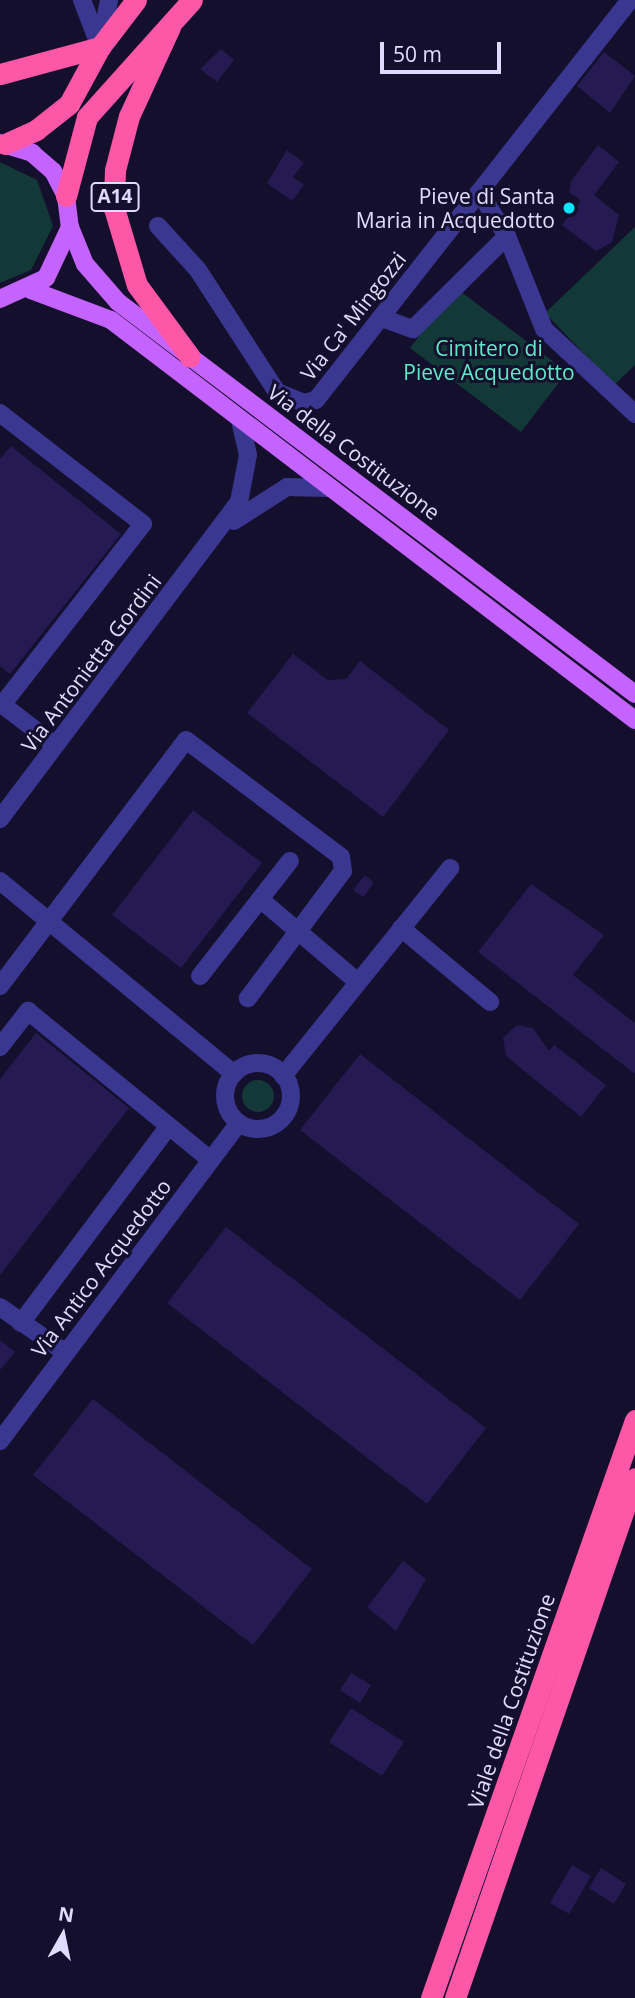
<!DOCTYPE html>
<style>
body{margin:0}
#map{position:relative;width:635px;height:1998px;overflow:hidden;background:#150f2e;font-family:"Open Sans",sans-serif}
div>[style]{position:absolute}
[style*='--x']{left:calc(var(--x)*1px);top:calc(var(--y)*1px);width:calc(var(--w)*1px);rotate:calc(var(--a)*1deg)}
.green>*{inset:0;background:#123937}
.round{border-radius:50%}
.building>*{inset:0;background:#251a51}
.minor>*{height:18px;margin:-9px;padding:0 9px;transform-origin:9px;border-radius:9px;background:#3a3791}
.minor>.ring{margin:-9px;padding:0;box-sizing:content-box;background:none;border:18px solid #3a3791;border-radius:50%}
.major>*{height:18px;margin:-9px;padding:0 9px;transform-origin:9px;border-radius:9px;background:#c563ff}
.highway>*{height:21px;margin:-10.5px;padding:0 10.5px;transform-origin:10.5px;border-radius:10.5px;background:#ff57a7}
.dots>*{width:19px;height:19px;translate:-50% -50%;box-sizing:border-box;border:4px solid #150f2e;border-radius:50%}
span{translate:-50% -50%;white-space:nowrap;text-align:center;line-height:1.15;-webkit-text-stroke:6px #150f2e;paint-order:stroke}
.shield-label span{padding:2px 5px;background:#150f2e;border:2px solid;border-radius:5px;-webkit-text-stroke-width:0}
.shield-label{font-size:19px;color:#e0dcff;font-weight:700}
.poi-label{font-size:21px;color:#e0dcff}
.right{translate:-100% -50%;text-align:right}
.street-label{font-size:21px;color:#e0dcff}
.park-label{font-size:21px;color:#5debc7}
.north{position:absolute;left:28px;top:1900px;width:70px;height:70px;-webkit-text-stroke:5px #150f2e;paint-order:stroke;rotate:9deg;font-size:19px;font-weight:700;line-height:28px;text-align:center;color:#e0dcff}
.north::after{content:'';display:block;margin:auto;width:24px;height:32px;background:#e0dcff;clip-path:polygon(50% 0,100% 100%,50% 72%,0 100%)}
.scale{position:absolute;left:380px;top:42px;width:121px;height:32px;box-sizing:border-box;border:4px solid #e0dcff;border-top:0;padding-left:9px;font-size:21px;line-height:24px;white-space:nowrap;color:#e0dcff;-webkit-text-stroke:5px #150f2e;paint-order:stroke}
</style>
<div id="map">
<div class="green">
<div style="clip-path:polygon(0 162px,37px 180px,53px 226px,31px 270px,0 283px)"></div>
<div style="clip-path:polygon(635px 227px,635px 365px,614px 385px,545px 313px)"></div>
<div style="clip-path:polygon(456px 288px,567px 372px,521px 432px,410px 348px)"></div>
<div class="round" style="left:242px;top:1080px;width:32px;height:32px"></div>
</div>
<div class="building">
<div style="clip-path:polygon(221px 49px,234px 60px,217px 82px,200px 69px)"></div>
<div style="clip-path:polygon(604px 52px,635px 76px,610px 113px,577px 86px)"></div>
<div style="clip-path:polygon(598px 145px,619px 162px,594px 195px,619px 215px,612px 242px,596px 251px,562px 225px,581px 201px,569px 192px,571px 181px)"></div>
<div style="clip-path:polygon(287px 150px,304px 163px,293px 177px,304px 185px,292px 201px,267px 183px)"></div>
<div style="clip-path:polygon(11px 446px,121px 534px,10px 674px,0 666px,0 459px)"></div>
<div style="clip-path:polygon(293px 654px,328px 680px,346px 679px,360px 661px,449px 730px,383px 817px,247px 713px)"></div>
<div style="clip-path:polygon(193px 810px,262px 863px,181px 968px,112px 915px)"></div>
<div style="clip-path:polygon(365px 875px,374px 883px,363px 897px,353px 890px)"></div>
<div style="clip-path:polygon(531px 884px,604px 935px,573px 975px,635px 1023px,635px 1074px,478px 952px)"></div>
<div style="clip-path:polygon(517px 1025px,533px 1028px,549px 1051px,554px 1045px,606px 1085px,581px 1117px,506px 1056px,503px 1038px)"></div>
<div style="clip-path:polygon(36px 1033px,129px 1108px,0 1275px,0 1079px)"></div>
<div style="clip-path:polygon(360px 1054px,579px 1224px,520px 1300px,300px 1130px)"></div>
<div style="clip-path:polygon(226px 1227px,486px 1428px,427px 1504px,167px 1303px)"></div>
<div style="clip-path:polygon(0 1340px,15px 1352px,0 1370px)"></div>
<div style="clip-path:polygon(93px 1399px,312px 1569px,253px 1645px,33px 1475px)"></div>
<div style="clip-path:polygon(403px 1561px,426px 1579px,396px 1631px,367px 1607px)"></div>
<div style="clip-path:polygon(351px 1673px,371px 1685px,360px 1703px,340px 1690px)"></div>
<div style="clip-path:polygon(351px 1708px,404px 1742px,382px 1776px,329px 1742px)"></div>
<div style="clip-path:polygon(572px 1865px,591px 1876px,569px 1914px,550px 1903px)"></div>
<div style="clip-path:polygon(601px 1868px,626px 1884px,614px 1904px,589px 1888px)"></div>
</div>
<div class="minor">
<div style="--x:82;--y:0;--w:50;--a:69"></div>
<div style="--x:100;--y:47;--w:48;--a:-79.2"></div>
<div style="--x:479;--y:192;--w:52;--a:57.5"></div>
<div style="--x:507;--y:236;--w:100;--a:68.3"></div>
<div style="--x:544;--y:329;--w:125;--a:43"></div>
<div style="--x:158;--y:226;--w:59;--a:47.7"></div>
<div style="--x:198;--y:270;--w:145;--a:57.1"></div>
<div style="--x:277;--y:392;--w:29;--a:22"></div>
<div style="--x:304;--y:403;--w:12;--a:-14"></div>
<div style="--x:316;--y:400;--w:509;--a:-51.87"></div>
<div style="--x:382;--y:318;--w:33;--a:20"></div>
<div style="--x:413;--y:329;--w:132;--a:-44.7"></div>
<div style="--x:0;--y:413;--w:181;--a:37.8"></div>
<div style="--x:143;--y:524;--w:229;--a:127.9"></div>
<div style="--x:234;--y:521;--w:63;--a:-32.7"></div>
<div style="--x:287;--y:487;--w:41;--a:1.4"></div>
<div style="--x:0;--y:703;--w:69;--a:37.4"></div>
<div style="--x:0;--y:819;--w:397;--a:-53"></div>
<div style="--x:239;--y:502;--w:48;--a:-79.2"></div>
<div style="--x:248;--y:455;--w:36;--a:-103"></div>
<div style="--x:0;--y:881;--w:303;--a:39.5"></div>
<div style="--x:260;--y:899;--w:128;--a:40.3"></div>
<div style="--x:401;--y:928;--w:116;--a:39.7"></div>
<div style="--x:200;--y:976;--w:146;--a:-52"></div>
<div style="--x:0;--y:986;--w:308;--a:-52.9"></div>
<div style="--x:186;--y:740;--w:194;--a:37"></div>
<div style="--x:341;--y:857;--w:14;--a:82"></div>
<div style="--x:343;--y:871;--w:159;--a:126.8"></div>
<div style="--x:0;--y:1047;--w:46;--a:-52.1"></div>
<div style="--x:28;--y:1011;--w:236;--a:39.2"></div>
<div class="ring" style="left:225px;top:1063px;width:48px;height:48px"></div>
<div style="--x:283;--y:1076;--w:267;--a:-51.2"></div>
<div style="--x:0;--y:1307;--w:80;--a:34.9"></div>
<div style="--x:21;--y:1323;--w:246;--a:-53.1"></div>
<div style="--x:0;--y:1441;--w:398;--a:-53.1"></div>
</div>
<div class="major">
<div style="--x:0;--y:143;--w:34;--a:17"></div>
<div style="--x:32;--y:153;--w:28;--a:41"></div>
<div style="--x:53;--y:171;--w:28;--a:63"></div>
<div style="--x:66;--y:196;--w:31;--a:83"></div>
<div style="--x:70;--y:227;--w:56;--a:115.2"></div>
<div style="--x:46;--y:278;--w:51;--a:155.5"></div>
<div style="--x:70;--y:227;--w:40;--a:68"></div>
<div style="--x:85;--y:264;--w:50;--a:49"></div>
<div style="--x:118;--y:302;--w:649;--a:37.17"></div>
<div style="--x:31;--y:290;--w:85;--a:20.6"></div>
<div style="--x:111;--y:320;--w:659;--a:37.36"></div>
</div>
<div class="highway">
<div style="--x:170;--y:27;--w:98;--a:114.7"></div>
<div style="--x:129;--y:116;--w:56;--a:104.5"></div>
<div style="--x:115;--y:170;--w:38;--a:92"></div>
<div style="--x:114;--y:208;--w:80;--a:73.4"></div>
<div style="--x:137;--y:285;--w:89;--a:53.6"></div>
<div style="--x:0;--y:74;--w:104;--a:-15.1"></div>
<div style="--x:5;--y:144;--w:34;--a:-24"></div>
<div style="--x:36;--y:130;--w:42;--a:-38.2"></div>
<div style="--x:69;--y:104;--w:65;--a:-61.5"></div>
<div style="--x:100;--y:47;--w:59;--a:-52.5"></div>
<div style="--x:66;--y:196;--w:82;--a:-75.1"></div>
<div style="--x:87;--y:117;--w:157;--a:-48.1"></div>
<div style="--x:431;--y:1998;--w:613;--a:-70.56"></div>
<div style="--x:455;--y:1998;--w:550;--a:-70.91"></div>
</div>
<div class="dots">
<div style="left:569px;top:208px;background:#08e6ff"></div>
</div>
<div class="shield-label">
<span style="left:115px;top:197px">A14</span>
</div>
<div class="poi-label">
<span class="right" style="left:555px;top:208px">Pieve di Santa<br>Maria in Acquedotto</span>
</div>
<div class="street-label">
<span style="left:353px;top:316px;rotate:-52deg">Via Ca' Mingozzi</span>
<span style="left:354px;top:452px;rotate:37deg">Via della Costituzione</span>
<span style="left:91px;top:663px;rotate:-53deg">Via Antonietta Gordini</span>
<span style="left:101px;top:1268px;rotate:-53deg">Via Antico Acquedotto</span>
<span style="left:511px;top:1701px;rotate:-71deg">Viale della Costituzione</span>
</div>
<div class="park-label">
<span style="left:489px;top:360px">Cimitero di<br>Pieve Acquedotto</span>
</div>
<div class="north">N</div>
<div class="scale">50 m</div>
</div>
